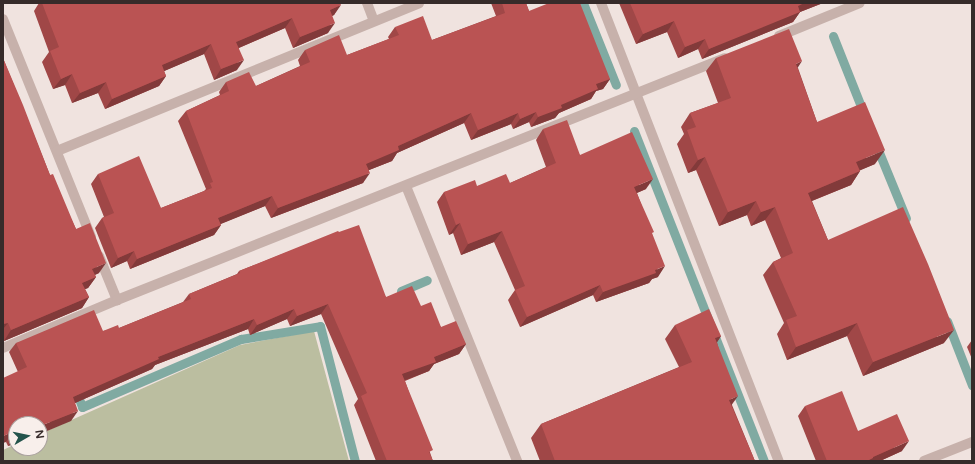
<!DOCTYPE html>
<style>
body{margin:0}
#map{position:relative;width:975px;height:464px;overflow:hidden;background:#f0e3df;font-family:"Varela Round",sans-serif}
div>[style]{position:absolute}
[style*='--x']{left:calc(var(--x)*1px);top:calc(var(--y)*1px);width:calc(var(--w)*1px);rotate:calc(var(--a)*1deg)}
.green>*{inset:0;background:#bbbea0}
.stream>*{height:9px;margin:-4.5px;padding:0 4.5px;transform-origin:4.5px;border-radius:4.5px;background:#80aaa2}
.minor>*{height:10px;margin:-5px;padding:0 5px;transform-origin:5px;border-radius:5px;background:#c7b1ab}
.wall>*{inset:0;background:#a04747}
.shaded-wall>*{inset:0;background:#823a3a}
.building>*{inset:0;background:#ba5353}
span{translate:-50% -50%;white-space:nowrap;text-align:center;line-height:1.15;-webkit-text-stroke:4px #f8efeb;paint-order:stroke}
.frame{position:absolute;inset:0;border:4px solid #362b2a;pointer-events:none}
.north{position:absolute;left:8px;top:416px;width:40px;height:40px;box-sizing:border-box;background:#f8efeb;border:1px solid #aaa19e;border-radius:50%;rotate:81deg;font-size:11px;font-weight:700;line-height:16px;text-align:center;color:#362b2a}
.north::after{content:'';display:block;margin:auto;width:14px;height:18px;background:#23534b;clip-path:polygon(50% 0,100% 100%,50% 72%,0 100%)}
</style>
<div id="map">
<div class="green">
<div style="clip-path:polygon(314px 331px,349px 461px,3px 461px,3px 450px,16px 444px,16px 448px,40px 448px,40px 434px,240px 345px)"></div>
</div>
<div class="stream">
<div style="--x:583;--y:3;--w:88;--a:68.1"></div>
<div style="--x:833;--y:36;--w:84;--a:68.3"></div>
<div style="--x:634;--y:131;--w:355;--a:68.5"></div>
<div style="--x:876;--y:145;--w:79;--a:67.7"></div>
<div style="--x:401;--y:291;--w:28;--a:-23"></div>
<div style="--x:947;--y:321;--w:69;--a:68.7"></div>
<div style="--x:76;--y:391;--w:17;--a:69"></div>
<div style="--x:82;--y:407;--w:173;--a:-23.2"></div>
<div style="--x:241;--y:339;--w:80;--a:-9.3"></div>
<div style="--x:320;--y:326;--w:139;--a:75.5"></div>
</div>
<div class="minor">
<div style="--x:367;--y:3;--w:19;--a:69"></div>
<div style="--x:601;--y:3;--w:491;--a:68.8"></div>
<div style="--x:3;--y:19;--w:235;--a:68"></div>
<div style="--x:779;--y:36;--w:87;--a:-22.2"></div>
<div style="--x:57;--y:151;--w:391;--a:-22.2"></div>
<div style="--x:406;--y:186;--w:297;--a:68"></div>
<div style="--x:99;--y:256;--w:48;--a:67.8"></div>
<div style="--x:3;--y:348;--w:124;--a:-22.8"></div>
<div style="--x:117;--y:300;--w:654;--a:-21.7"></div>
<div style="--x:924;--y:461;--w:52;--a:-21.6"></div>
</div>
<div class="wall">
<div style="clip-path:polygon(39px 3px,341px 3px,334px 15px,332px 16px,328px 33px,293px 48px,285px 28px,239px 48px,237px 70px,214px 80px,204px 54px,164px 71px,166px 76px,159px 86px,105px 109px,98px 93px,72px 103px,65px 85px,53px 89px,42px 62px,49px 52px,34px 11px)"></div>
<div style="clip-path:polygon(491px 3px,526px 3px,529px 11px,610px 79px,603px 89px,596px 91px,591px 99px,559px 113px,555px 118px,531px 127px,529px 122px,513px 129px,511px 124px,471px 140px,464px 123px,397px 153px,392px 161px,369px 170px,363px 183px,271px 218px,265px 206px,220px 224px,221px 225px,214px 235px,130px 269px,127px 261px,111px 268px,95px 228px,102px 218px,104px 217px,91px 184px,98px 174px,161px 208px,204px 191px,206px 189px,178px 121px,186px 111px,220px 95px,219px 92px,226px 82px,256px 86px,300px 66px,298px 60px,305px 50px,347px 55px,389px 39px,388px 37px,395px 27px,432px 40px,496px 16px)"></div>
<div style="clip-path:polygon(619px 3px,823px 3px,800px 12px,793px 22px,702px 59px,698px 49px,678px 58px,667px 32px,636px 44px)"></div>
<div style="clip-path:polygon(3px 58px,50px 175px,76px 229px,99px 273px,95px 275px,96px 277px,88px 288px,85px 289px,89px 297px,82px 308px,4px 341px,3px 339px)"></div>
<div style="clip-path:polygon(716px 58px,798px 68px,817px 122px,875px 164px,860px 170px,860px 171px,851px 185px,812px 201px,828px 240px,944px 343px,863px 376px,847px 336px,787px 360px,777px 334px,784px 323px,763px 275px,773px 262px,781px 258px,765px 220px,751px 226px,747px 215px,719px 226px,696px 170px,688px 173px,677px 144px,684px 134px,681px 127px,690px 113px,718px 103px,706px 71px)"></div>
<div style="clip-path:polygon(543px 129px,580px 155px,646px 189px,637px 193px,652px 234px,658px 277px,652px 279px,649px 283px,596px 302px,593px 295px,520px 327px,508px 300px,515px 290px,494px 242px,461px 255px,453px 233px,449px 235px,437px 202px,444px 192px,477px 186px,510px 183px,546px 167px,536px 140px)"></div>
<div style="clip-path:polygon(339px 232px,386px 297px,421px 306px,441px 327px,466px 344px,459px 354px,434px 364px,429px 371px,405px 381px,433px 461px,376px 461px,354px 405px,358px 399px,321px 314px,290px 326px,287px 319px,250px 335px,248px 329px,155px 365px,152px 369px,75px 403px,71px 421px,16px 424px,16px 443px,8px 446px,6px 442px,18px 372px,9px 352px,16px 343px,103px 331px,119px 328px,183px 302px,189px 294px,237px 274px,239px 271px)"></div>
<div style="clip-path:polygon(675px 325px,721px 336px,717px 342px,732px 405px,755px 461px,540px 461px,531px 438px,541px 424px,679px 367px,665px 339px)"></div>
<div style="clip-path:polygon(972px 340px,972px 359px,967px 347px)"></div>
<div style="clip-path:polygon(805px 406px,858px 431px,902px 451px,880px 461px,816px 461px,798px 416px)"></div>
</div>
<div class="shaded-wall">
<div style="clip-path:polygon(804px 3px,823px 3px,800px 12px,793px 22px,702px 59px,709px 49px)"></div>
<div style="clip-path:polygon(341px 5px,334px 15px,322px 20px,330px 10px)"></div>
<div style="clip-path:polygon(292px 18px,285px 28px,229px 52px,236px 42px)"></div>
<div style="clip-path:polygon(674px 21px,667px 32px,636px 44px,643px 34px)"></div>
<div style="clip-path:polygon(335px 23px,328px 33px,293px 48px,300px 37px)"></div>
<div style="clip-path:polygon(705px 39px,698px 49px,678px 58px,685px 47px)"></div>
<div style="clip-path:polygon(211px 44px,204px 54px,155px 75px,162px 65px)"></div>
<div style="clip-path:polygon(244px 60px,237px 70px,214px 80px,221px 69px)"></div>
<div style="clip-path:polygon(802px 61px,793px 75px,796px 64px)"></div>
<div style="clip-path:polygon(72px 74px,65px 85px,53px 89px,61px 79px)"></div>
<div style="clip-path:polygon(166px 76px,159px 86px,105px 109px,112px 99px)"></div>
<div style="clip-path:polygon(610px 79px,603px 89px,596px 91px,591px 99px,559px 113px,555px 118px,531px 127px,538px 117px,596px 84px)"></div>
<div style="clip-path:polygon(106px 82px,98px 93px,72px 103px,80px 93px)"></div>
<div style="clip-path:polygon(536px 112px,529px 122px,513px 129px,520px 119px)"></div>
<div style="clip-path:polygon(471px 113px,464px 123px,397px 153px,392px 161px,359px 174px,366px 164px,398px 146px)"></div>
<div style="clip-path:polygon(518px 113px,511px 124px,471px 140px,478px 130px)"></div>
<div style="clip-path:polygon(885px 150px,875px 164px,847px 176px,856px 162px)"></div>
<div style="clip-path:polygon(705px 157px,696px 170px,688px 173px,698px 160px)"></div>
<div style="clip-path:polygon(860px 171px,851px 185px,799px 206px,808px 193px)"></div>
<div style="clip-path:polygon(370px 173px,363px 183px,271px 218px,278px 208px)"></div>
<div style="clip-path:polygon(653px 179px,646px 189px,627px 197px,634px 187px)"></div>
<div style="clip-path:polygon(272px 196px,265px 206px,211px 228px,218px 218px)"></div>
<div style="clip-path:polygon(756px 201px,747px 215px,719px 226px,728px 212px)"></div>
<div style="clip-path:polygon(775px 207px,765px 220px,751px 226px,761px 212px)"></div>
<div style="clip-path:polygon(460px 223px,453px 233px,449px 235px,456px 225px)"></div>
<div style="clip-path:polygon(221px 225px,214px 235px,130px 269px,137px 259px)"></div>
<div style="clip-path:polygon(502px 231px,494px 242px,461px 255px,468px 244px)"></div>
<div style="clip-path:polygon(134px 251px,127px 261px,111px 268px,118px 258px)"></div>
<div style="clip-path:polygon(106px 263px,99px 273px,85px 279px,92px 269px)"></div>
<div style="clip-path:polygon(665px 266px,658px 277px,652px 279px,649px 283px,596px 302px,603px 292px)"></div>
<div style="clip-path:polygon(96px 277px,88px 288px,75px 293px,82px 283px)"></div>
<div style="clip-path:polygon(600px 285px,593px 295px,520px 327px,527px 317px)"></div>
<div style="clip-path:polygon(89px 297px,82px 308px,4px 341px,11px 330px)"></div>
<div style="clip-path:polygon(328px 304px,321px 314px,290px 326px,297px 316px)"></div>
<div style="clip-path:polygon(294px 309px,287px 319px,250px 335px,257px 325px)"></div>
<div style="clip-path:polygon(254px 319px,248px 329px,155px 365px,152px 369px,66px 407px,73px 397px,158px 357px)"></div>
<div style="clip-path:polygon(8px 323px,3px 329px,3px 324px)"></div>
<div style="clip-path:polygon(857px 323px,847px 336px,787px 360px,796px 347px)"></div>
<div style="clip-path:polygon(954px 330px,944px 343px,863px 376px,873px 362px)"></div>
<div style="clip-path:polygon(721px 336px,712px 350px,715px 338px)"></div>
<div style="clip-path:polygon(466px 344px,459px 354px,434px 364px,429px 371px,395px 384px,402px 374px,434px 357px)"></div>
<div style="clip-path:polygon(738px 396px,728px 410px,729px 400px)"></div>
<div style="clip-path:polygon(78px 411px,71px 421px,40px 434px,40px 426px)"></div>
<div style="clip-path:polygon(13px 432px,6px 442px,3px 443px,3px 436px)"></div>
<div style="clip-path:polygon(15px 436px,16px 436px,16px 443px,8px 446px)"></div>
<div style="clip-path:polygon(909px 441px,902px 451px,880px 461px,867px 461px,873px 457px)"></div>
</div>
<div class="building">
<div style="clip-path:polygon(42px 3px,340px 3px,341px 5px,330px 10px,335px 23px,300px 37px,292px 18px,236px 42px,244px 60px,221px 69px,211px 44px,162px 65px,166px 76px,112px 99px,106px 82px,80px 93px,72px 74px,61px 79px,50px 51px,59px 47px)"></div>
<div style="clip-path:polygon(502px 3px,526px 3px,529px 11px,549px 3px,580px 3px,610px 79px,596px 84px,598px 89px,561px 105px,562px 108px,538px 117px,536px 112px,520px 119px,518px 113px,478px 130px,471px 113px,398px 146px,399px 150px,366px 164px,370px 173px,278px 208px,272px 196px,218px 218px,221px 225px,137px 259px,134px 251px,118px 258px,102px 218px,114px 213px,98px 174px,139px 156px,161px 208px,212px 188px,210px 183px,213px 182px,186px 111px,229px 91px,226px 82px,249px 72px,256px 86px,310px 62px,305px 50px,339px 35px,347px 55px,399px 35px,395px 27px,423px 16px,432px 40px,505px 13px)"></div>
<div style="clip-path:polygon(630px 3px,804px 3px,798px 6px,800px 12px,709px 49px,705px 39px,685px 47px,674px 21px,643px 34px)"></div>
<div style="clip-path:polygon(789px 29px,802px 61px,796px 64px,817px 122px,865px 102px,885px 150px,856px 162px,860px 171px,808px 193px,828px 240px,903px 207px,928px 264px,954px 330px,873px 362px,857px 323px,796px 347px,786px 320px,797px 316px,773px 262px,793px 253px,775px 207px,761px 212px,756px 201px,728px 212px,705px 157px,698px 160px,687px 130px,696px 127px,690px 113px,731px 98px,716px 58px)"></div>
<div style="clip-path:polygon(3px 58px,23px 105px,50px 175px,53px 174px,76px 229px,90px 223px,106px 263px,92px 269px,96px 277px,82px 283px,89px 297px,11px 330px,8px 323px,3px 324px)"></div>
<div style="clip-path:polygon(567px 120px,580px 155px,632px 132px,653px 179px,634px 187px,654px 232px,652px 233px,665px 266px,655px 270px,656px 273px,603px 292px,600px 285px,527px 317px,515px 290px,525px 286px,502px 231px,468px 244px,460px 223px,456px 225px,444px 192px,475px 180px,477px 186px,506px 174px,510px 183px,556px 163px,543px 129px)"></div>
<div style="clip-path:polygon(359px 225px,386px 297px,412px 286px,421px 306px,431px 302px,441px 327px,456px 321px,466px 344px,434px 357px,436px 362px,402px 374px,433px 450px,429px 452px,433px 461px,387px 461px,361px 396px,367px 393px,328px 304px,297px 316px,294px 309px,257px 325px,254px 319px,158px 357px,159px 359px,73px 397px,78px 411px,40px 426px,40px 424px,16px 424px,16px 436px,15px 436px,13px 432px,3px 436px,3px 378px,27px 367px,16px 343px,94px 310px,103px 331px,118px 325px,119px 328px,191px 299px,189px 294px,240px 273px,239px 271px,338px 231px,339px 232px)"></div>
<div style="clip-path:polygon(709px 309px,721px 336px,715px 338px,738px 396px,729px 400px,755px 461px,555px 461px,541px 424px,692px 362px,675px 325px)"></div>
<div style="clip-path:polygon(842px 391px,858px 431px,897px 414px,909px 441px,873px 457px,873px 458px,867px 461px,827px 461px,805px 406px)"></div>
</div>
<div class="frame"></div>
<div class="north">N</div>
</div>
